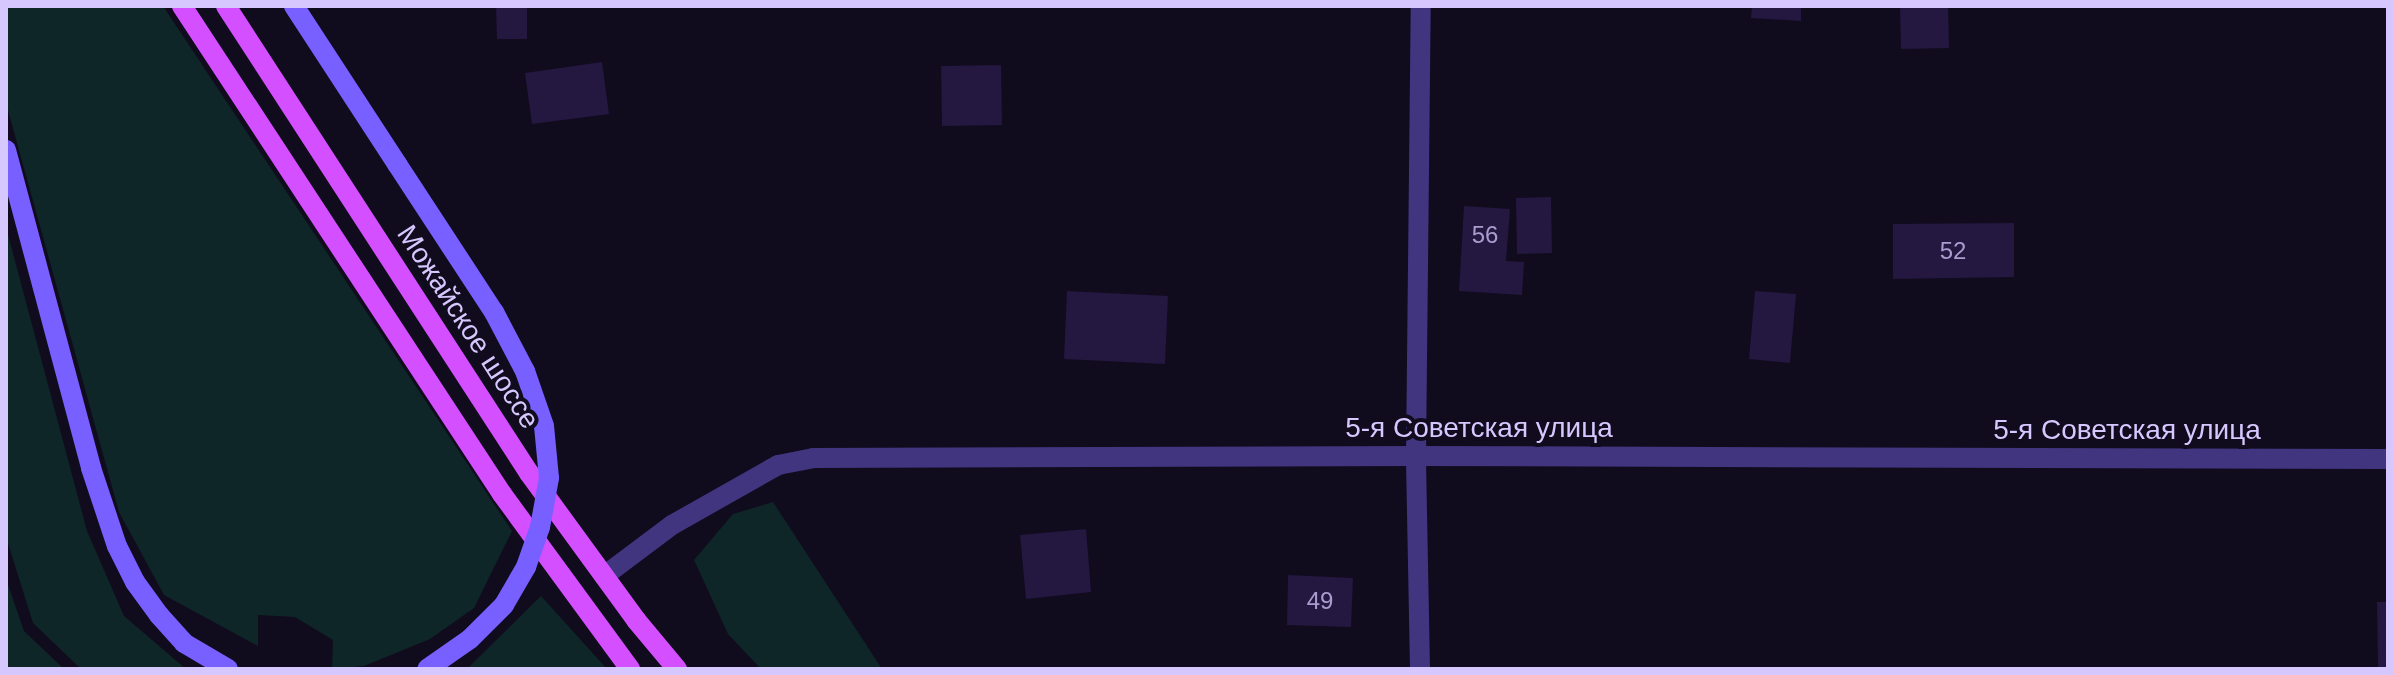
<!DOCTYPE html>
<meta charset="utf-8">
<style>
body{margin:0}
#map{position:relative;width:2394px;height:675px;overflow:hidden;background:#110b1e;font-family:Helvetica,sans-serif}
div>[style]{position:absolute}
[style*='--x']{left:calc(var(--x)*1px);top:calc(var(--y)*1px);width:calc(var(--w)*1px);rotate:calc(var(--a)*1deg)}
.green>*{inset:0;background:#0e2628}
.building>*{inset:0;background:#241740}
.minor>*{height:20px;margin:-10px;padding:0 10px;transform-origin:10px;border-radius:10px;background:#41357f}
.secondary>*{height:20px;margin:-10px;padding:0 10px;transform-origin:10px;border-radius:10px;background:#785fff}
.primary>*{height:20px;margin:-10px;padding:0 10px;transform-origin:10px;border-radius:10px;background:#d44fff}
.secondary-bridge>*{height:20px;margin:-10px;padding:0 10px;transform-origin:10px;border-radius:10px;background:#785fff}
span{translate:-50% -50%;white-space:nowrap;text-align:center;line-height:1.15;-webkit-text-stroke:8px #110b1e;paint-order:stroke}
.number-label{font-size:24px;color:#aa9ccf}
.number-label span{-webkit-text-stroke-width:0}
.street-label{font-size:28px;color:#d6c8ff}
.frame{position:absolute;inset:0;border:8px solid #d6c8ff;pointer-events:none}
</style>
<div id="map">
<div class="green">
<div style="clip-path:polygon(6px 6px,163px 6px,512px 531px,474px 608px,430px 639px,364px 666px,332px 669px,333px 640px,295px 617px,258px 615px,258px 646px,164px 595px,119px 512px,6px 103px)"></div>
<div style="clip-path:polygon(6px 227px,87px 531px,124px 616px,186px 669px,81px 669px,33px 623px,6px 537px)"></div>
<div style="clip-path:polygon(773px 502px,882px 669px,761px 669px,728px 634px,694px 560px,733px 514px)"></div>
<div style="clip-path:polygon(6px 579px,24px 631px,64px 669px,6px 669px)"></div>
<div style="clip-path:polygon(541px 596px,607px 669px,466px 669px,472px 664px)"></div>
</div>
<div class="building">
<div style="clip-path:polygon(496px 6px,527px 6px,527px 39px,497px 39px)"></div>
<div style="clip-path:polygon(1752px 6px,1801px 6px,1801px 21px,1751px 18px)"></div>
<div style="clip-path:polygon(1900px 6px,1948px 6px,1949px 48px,1901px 49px)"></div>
<div style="clip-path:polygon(602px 62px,609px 114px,532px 124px,525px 73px)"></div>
<div style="clip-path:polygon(1001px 65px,1002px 125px,942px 126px,941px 66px)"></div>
<div style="clip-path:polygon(1551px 197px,1552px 253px,1517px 254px,1516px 198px)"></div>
<div style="clip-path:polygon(1464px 206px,1510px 209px,1506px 261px,1524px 262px,1522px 295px,1459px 291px)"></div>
<div style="clip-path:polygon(2014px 223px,2014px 277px,1893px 279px,1893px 224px)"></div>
<div style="clip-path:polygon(1067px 291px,1168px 296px,1165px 364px,1064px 359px)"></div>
<div style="clip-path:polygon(1755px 291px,1796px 294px,1790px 363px,1749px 359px)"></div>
<div style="clip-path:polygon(1086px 529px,1091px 592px,1026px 599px,1020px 535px)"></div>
<div style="clip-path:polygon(1288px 575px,1353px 578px,1351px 627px,1287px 625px)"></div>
<div style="clip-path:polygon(2377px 602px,2388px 602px,2388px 669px,2378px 669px)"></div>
</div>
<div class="minor">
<div style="--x:604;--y:576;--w:85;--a:-36.9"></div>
<div style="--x:672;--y:525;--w:122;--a:-29.5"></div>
<div style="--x:778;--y:465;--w:36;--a:-11"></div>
<div style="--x:813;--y:458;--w:603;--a:-0.19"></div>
<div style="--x:1416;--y:456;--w:972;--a:0.18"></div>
<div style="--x:1420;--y:669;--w:213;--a:-91.1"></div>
<div style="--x:1416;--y:456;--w:450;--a:-89.4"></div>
</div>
<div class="secondary">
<div style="--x:294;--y:6;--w:189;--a:56.9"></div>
<div style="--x:6;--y:150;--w:329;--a:75"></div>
<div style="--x:91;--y:468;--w:82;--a:71.6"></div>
<div style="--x:117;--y:546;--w:40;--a:63.4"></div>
<div style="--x:135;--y:582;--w:41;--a:54"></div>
<div style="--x:159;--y:615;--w:38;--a:48"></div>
<div style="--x:184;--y:643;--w:51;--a:30.6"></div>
</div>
<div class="primary">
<div style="--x:182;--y:6;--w:584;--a:56.75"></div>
<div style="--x:502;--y:494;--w:217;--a:53.8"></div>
<div style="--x:226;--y:6;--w:557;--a:57.02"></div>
<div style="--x:529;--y:473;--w:182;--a:53.9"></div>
<div style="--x:636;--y:620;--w:64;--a:50.1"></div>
</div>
<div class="secondary-bridge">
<div style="--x:397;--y:164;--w:177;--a:56.8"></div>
<div style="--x:494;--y:312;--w:67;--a:62.3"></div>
<div style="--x:525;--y:371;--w:58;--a:70.9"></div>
<div style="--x:544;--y:426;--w:52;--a:84.5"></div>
<div style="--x:549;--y:478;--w:50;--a:100.4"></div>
<div style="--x:540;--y:527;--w:42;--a:109.3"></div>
<div style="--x:526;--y:567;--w:44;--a:120.1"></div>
<div style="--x:504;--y:605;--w:48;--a:135"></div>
<div style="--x:470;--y:639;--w:52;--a:145.1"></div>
</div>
<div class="number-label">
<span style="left:1485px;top:235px">56</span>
<span style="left:1953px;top:251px">52</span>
<span style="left:1320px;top:601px">49</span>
</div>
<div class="street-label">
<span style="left:468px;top:327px;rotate:57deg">Можайское шоссе</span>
<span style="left:1479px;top:428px">5-я Советская улица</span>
<span style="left:2127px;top:430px">5-я Советская улица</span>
</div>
<div class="frame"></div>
</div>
